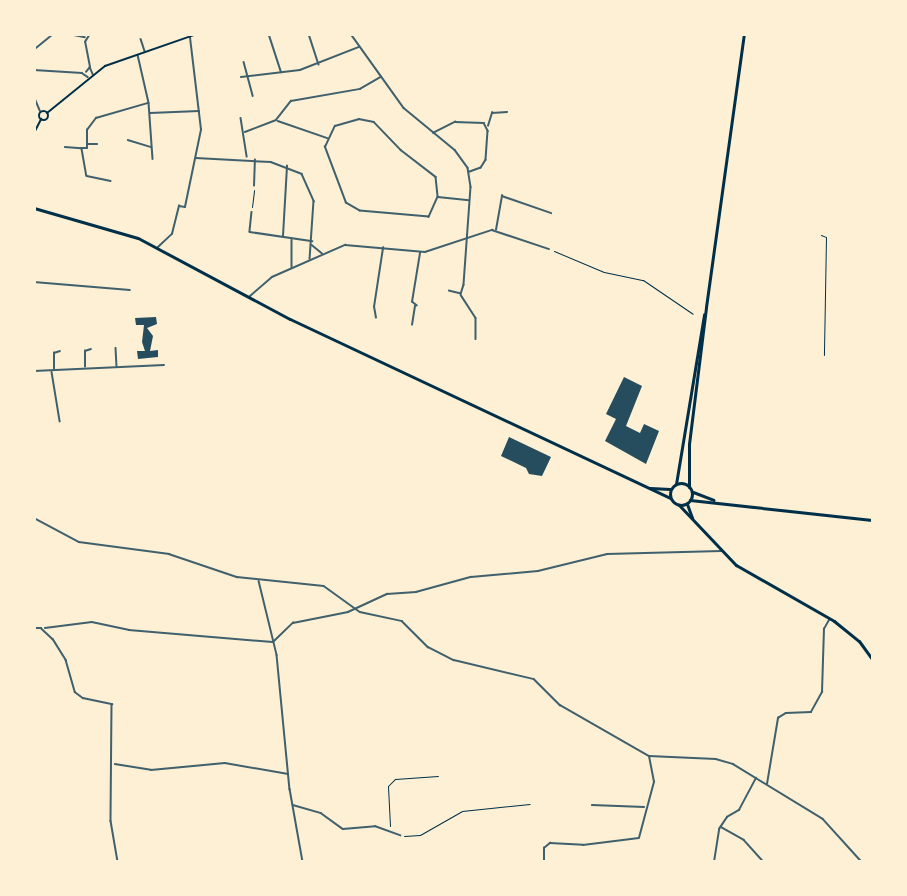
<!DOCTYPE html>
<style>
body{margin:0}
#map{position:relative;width:907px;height:896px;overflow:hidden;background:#fdf0d5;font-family:Karla,sans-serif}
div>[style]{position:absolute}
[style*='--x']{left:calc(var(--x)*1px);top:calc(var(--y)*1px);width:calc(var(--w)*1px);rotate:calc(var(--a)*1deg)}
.building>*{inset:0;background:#264d5e}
.path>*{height:1px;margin:-0.5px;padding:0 0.5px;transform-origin:0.5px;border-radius:0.5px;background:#003049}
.minor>*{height:1.5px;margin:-0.75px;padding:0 0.75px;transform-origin:0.75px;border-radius:0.75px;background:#3f606c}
.tertiary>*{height:2px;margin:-1px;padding:0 1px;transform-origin:1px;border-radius:1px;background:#3f606c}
.secondary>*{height:2px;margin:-1px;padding:0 1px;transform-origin:1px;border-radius:1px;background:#003049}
.secondary>.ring{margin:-1px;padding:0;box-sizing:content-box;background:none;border:2px solid #003049;border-radius:50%}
.primary>*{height:3px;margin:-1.5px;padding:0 1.5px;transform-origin:1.5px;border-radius:1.5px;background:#003049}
.primary>.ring{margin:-1.5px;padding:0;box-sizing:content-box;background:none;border:3px solid #003049;border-radius:50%}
span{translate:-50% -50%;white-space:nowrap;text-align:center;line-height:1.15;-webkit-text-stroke:6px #fdf0d5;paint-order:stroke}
.frame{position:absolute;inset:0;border:36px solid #fdf0d5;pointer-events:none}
</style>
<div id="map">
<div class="building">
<div style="clip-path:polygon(156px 317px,157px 324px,147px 328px,153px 336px,150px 351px,158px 350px,158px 357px,138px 359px,137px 351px,145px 351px,142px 342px,144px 325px,136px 325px,135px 318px)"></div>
<div style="clip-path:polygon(624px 377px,642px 386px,626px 426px,640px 433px,644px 424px,659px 431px,646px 464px,605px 441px,616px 419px,606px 414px)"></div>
<div style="clip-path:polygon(509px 437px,551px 457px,542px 476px,529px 474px,526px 468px,501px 456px)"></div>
</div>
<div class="path">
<div style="--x:252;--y:207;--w:17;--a:-83"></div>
<div style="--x:821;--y:235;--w:5;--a:22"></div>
<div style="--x:826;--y:237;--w:118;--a:91"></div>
<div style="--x:554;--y:251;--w:54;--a:22.8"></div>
<div style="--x:604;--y:272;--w:40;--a:12"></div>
<div style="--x:643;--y:280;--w:60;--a:34.2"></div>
<div style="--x:390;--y:826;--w:40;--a:-92.9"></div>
<div style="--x:388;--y:786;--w:10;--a:-45"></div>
<div style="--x:395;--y:779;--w:43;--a:-4"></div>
<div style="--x:404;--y:836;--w:16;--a:-4"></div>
<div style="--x:420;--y:835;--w:48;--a:-29.7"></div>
<div style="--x:462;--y:811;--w:68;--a:-5.9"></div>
</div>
<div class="minor">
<div style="--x:69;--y:34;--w:16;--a:11"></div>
<div style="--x:269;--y:34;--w:40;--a:72"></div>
<div style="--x:309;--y:34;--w:32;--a:72"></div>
<div style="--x:351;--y:34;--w:91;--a:54.4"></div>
<div style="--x:404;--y:108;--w:66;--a:39.5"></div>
<div style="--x:455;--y:150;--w:22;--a:54"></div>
<div style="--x:468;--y:168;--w:19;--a:81"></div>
<div style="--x:471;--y:187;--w:98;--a:94.1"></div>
<div style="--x:464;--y:285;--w:9;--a:108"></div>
<div style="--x:461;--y:294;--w:12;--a:-166"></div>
<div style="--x:141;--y:39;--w:13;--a:72"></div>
<div style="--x:36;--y:48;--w:22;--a:-39"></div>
<div style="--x:138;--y:55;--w:49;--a:77.1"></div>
<div style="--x:149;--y:103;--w:56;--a:85.9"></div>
<div style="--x:244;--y:62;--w:35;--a:75"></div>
<div style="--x:90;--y:67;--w:25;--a:-101"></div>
<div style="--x:85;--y:42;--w:9;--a:-58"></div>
<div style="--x:34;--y:70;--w:48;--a:3.6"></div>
<div style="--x:82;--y:73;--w:7;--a:34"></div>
<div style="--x:86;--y:72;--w:6;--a:-51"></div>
<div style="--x:90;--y:67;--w:8;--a:67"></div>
<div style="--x:241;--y:77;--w:59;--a:-6.8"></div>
<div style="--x:300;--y:70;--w:63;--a:-21.3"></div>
<div style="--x:150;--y:113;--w:49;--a:-2.3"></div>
<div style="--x:241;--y:118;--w:39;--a:81"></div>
<div style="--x:359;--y:119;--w:15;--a:11"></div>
<div style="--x:374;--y:122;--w:39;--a:46"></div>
<div style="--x:401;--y:150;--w:44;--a:37.6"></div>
<div style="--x:436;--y:177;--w:20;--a:84"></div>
<div style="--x:438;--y:197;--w:22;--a:114"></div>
<div style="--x:429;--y:217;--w:69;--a:-175"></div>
<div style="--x:360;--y:211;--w:16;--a:-150"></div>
<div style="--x:346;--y:203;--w:60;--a:-110.6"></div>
<div style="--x:325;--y:147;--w:23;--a:-65"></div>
<div style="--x:335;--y:126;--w:25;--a:-16"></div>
<div style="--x:278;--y:121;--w:52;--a:19.1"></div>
<div style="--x:488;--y:126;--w:14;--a:-73"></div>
<div style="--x:492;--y:113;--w:15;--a:-4"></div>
<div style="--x:245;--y:132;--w:33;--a:-21"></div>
<div style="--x:276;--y:120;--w:24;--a:-52"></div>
<div style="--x:291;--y:101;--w:70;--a:-9.9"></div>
<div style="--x:360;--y:89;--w:24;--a:-30"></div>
<div style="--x:433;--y:133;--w:25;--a:-27"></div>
<div style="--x:455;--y:122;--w:29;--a:2"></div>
<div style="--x:484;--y:123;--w:9;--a:63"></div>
<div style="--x:488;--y:131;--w:29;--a:94"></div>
<div style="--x:486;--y:160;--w:9;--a:122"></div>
<div style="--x:481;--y:168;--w:12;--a:160"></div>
<div style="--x:128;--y:140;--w:24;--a:17"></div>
<div style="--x:87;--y:144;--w:10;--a:0"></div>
<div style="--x:65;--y:147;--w:16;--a:4"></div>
<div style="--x:81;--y:148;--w:6;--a:0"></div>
<div style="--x:87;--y:148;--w:18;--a:-90"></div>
<div style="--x:87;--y:130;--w:15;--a:-53"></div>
<div style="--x:96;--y:118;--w:54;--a:-16.1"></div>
<div style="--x:82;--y:149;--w:27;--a:80"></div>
<div style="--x:87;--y:176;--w:24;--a:12"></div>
<div style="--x:196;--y:158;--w:75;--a:3.1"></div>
<div style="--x:271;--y:162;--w:33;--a:21"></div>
<div style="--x:302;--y:174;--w:30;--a:66"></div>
<div style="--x:314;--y:201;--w:58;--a:93.9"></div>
<div style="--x:254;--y:186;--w:26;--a:-88"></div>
<div style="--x:438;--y:197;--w:31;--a:6"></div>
<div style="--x:252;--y:212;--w:20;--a:96"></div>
<div style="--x:250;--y:232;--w:63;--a:8.3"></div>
<div style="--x:496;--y:230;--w:35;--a:-80"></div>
<div style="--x:502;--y:196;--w:52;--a:19.1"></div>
<div style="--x:283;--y:236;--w:70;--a:-86.7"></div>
<div style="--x:292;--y:240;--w:27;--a:90"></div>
<div style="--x:312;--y:245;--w:13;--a:39"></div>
<div style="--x:158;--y:247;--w:19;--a:-43"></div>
<div style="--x:172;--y:234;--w:29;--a:-76"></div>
<div style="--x:179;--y:206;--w:6;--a:9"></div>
<div style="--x:185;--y:207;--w:79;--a:-78.3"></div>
<div style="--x:201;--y:130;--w:93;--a:-96.8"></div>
<div style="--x:34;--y:282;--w:96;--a:4.8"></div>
<div style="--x:461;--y:295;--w:27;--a:57"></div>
<div style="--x:476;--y:318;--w:21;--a:90"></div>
<div style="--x:249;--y:297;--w:30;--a:-41"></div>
<div style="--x:272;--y:277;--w:80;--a:-23.7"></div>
<div style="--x:345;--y:245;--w:80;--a:5"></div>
<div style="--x:425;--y:252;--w:71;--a:-18.2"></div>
<div style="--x:492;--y:230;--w:60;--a:18.4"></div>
<div style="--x:417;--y:306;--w:6;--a:-141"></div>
<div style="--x:412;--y:302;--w:50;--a:-80.7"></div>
<div style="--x:376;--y:318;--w:11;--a:-100"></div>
<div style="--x:374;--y:307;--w:60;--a:-81.3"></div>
<div style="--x:412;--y:325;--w:19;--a:-81"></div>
<div style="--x:116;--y:348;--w:18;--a:87"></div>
<div style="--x:85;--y:367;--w:16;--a:-90"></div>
<div style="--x:85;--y:351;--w:6;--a:-18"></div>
<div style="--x:54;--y:369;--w:16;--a:-90"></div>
<div style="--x:54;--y:353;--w:6;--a:-18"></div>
<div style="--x:34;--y:371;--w:130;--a:-2.6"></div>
<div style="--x:52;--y:372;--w:50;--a:80.7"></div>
<div style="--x:34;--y:518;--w:51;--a:28.1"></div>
<div style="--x:79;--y:542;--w:91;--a:7.6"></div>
<div style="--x:169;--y:554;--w:72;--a:18.7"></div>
<div style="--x:237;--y:577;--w:87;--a:5.9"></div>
<div style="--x:324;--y:586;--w:44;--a:35.8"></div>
<div style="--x:360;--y:612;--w:43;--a:12.1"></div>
<div style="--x:402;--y:621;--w:37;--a:45"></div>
<div style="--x:428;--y:647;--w:29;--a:27"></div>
<div style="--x:454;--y:660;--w:82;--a:13.4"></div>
<div style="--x:534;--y:679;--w:37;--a:45"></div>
<div style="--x:560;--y:705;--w:103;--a:29.8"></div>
<div style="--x:649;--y:756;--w:67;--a:2.6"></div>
<div style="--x:716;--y:759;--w:18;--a:16"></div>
<div style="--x:733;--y:764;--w:105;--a:31.4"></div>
<div style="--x:823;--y:819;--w:58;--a:47.8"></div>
<div style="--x:259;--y:581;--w:76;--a:76.3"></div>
<div style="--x:277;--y:655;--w:135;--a:84.5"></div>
<div style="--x:290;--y:789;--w:74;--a:79.9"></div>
<div style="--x:34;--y:628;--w:7;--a:0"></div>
<div style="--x:41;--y:628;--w:16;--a:43"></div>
<div style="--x:53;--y:639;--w:25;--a:58"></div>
<div style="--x:66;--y:660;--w:33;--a:74"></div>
<div style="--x:75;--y:692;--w:10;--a:37"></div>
<div style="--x:83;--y:698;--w:30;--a:12"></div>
<div style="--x:112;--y:704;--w:117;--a:90.5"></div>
<div style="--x:111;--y:821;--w:42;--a:80.3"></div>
<div style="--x:45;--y:628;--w:47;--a:-7.3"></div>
<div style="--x:92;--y:622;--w:38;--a:12"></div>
<div style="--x:129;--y:630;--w:144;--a:4.8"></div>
<div style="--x:273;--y:642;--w:28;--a:-44"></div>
<div style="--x:293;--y:623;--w:56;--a:-11.3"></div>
<div style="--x:348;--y:612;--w:43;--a:-24.8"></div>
<div style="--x:387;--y:594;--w:29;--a:-4"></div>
<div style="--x:416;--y:592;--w:57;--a:-15.3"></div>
<div style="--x:471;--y:577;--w:67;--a:-5.1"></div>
<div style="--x:538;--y:571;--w:71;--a:-13.8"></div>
<div style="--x:607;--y:554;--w:114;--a:-1.5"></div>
<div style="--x:115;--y:764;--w:36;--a:9"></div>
<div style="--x:151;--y:770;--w:74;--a:-5.4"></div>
<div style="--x:225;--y:763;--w:64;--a:9.9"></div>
<div style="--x:767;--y:784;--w:67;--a:-80.5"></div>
<div style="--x:778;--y:718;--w:9;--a:-32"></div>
<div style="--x:786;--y:713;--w:25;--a:-2"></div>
<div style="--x:811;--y:712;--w:23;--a:-61"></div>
<div style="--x:822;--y:692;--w:63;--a:-88.2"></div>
<div style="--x:824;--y:629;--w:10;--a:-61"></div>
<div style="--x:293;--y:805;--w:29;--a:16"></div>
<div style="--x:321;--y:813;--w:27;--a:36"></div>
<div style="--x:343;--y:829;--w:32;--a:-5"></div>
<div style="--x:375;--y:826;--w:27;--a:20"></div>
<div style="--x:592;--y:805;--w:52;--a:2.2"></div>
<div style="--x:721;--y:827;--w:26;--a:29"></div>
<div style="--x:744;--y:840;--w:30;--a:48"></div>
<div style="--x:544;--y:862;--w:14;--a:-90"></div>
<div style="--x:544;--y:848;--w:8;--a:-40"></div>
<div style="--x:550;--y:843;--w:33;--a:3"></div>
<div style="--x:583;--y:845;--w:56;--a:-7.1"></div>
<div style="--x:639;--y:838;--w:58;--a:-75"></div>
<div style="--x:654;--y:782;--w:25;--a:-101"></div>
<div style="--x:714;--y:862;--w:33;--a:-81"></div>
<div style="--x:719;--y:829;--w:14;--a:-56"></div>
<div style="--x:727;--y:817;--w:14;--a:-30"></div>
<div style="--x:739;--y:810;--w:36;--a:-62"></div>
</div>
<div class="tertiary">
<div style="--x:34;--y:97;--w:15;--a:67"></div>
</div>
<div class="secondary">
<div class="ring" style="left:38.5px;top:110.5px;width:7px;height:7px"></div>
<div style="--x:47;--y:113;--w:75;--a:-39"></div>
<div style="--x:105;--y:66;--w:97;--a:-19.2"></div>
<div style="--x:34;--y:133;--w:16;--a:-63"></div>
</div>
<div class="primary">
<div style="--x:34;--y:208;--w:108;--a:16.1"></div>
<div style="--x:138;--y:238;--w:172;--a:28.1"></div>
<div style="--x:290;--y:319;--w:420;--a:25.2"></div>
<div class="ring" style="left:670px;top:483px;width:19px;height:19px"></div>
<div style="--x:676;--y:484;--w:172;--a:-80.6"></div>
<div style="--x:689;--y:487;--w:43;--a:-90"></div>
<div style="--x:689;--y:444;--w:138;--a:-82.9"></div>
<div style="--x:706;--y:307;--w:276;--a:-82.1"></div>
<div style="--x:650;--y:488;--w:20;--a:3"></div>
<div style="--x:693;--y:492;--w:22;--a:21"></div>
<div style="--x:690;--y:500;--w:183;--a:6.3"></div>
<div style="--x:687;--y:504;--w:15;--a:70"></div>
<div style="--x:679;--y:505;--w:83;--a:46.5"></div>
<div style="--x:736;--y:565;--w:113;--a:29.7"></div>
<div style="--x:834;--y:621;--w:32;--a:39"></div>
<div style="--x:859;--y:641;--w:22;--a:54"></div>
</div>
<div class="frame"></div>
</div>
